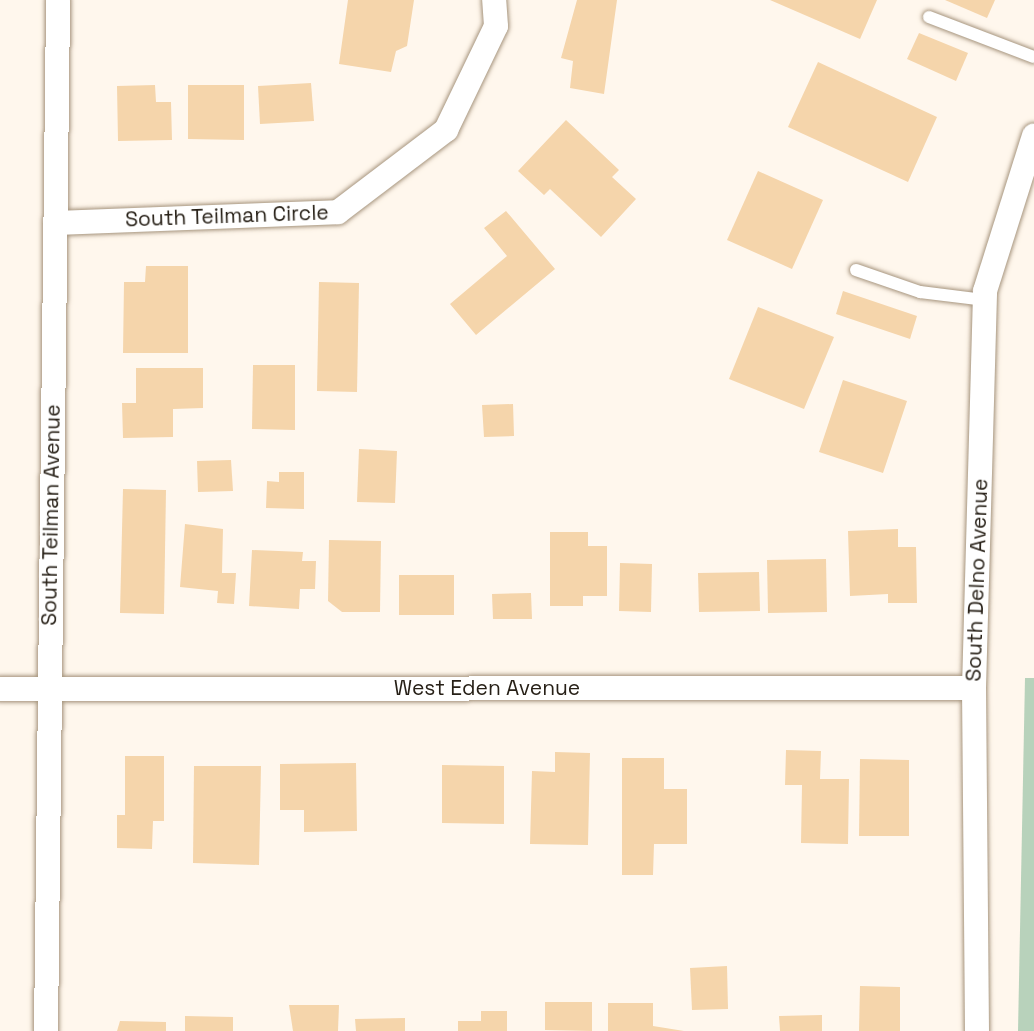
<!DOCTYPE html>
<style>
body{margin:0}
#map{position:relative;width:1034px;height:1031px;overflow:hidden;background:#fff7ed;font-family:"Space Grotesk",sans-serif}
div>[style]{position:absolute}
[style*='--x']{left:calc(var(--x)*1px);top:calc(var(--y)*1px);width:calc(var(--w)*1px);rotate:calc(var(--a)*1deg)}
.green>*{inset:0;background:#b8d2bb}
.building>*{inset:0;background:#f5d5ab}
.roads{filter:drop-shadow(0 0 2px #a7957e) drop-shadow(0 0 2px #a7957e)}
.lane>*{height:12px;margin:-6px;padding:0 6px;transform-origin:6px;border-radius:6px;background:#fff}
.street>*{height:24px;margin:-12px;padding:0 12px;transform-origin:12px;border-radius:12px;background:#fff}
span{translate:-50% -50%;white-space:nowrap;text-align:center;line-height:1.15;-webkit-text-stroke:4.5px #fff;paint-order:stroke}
.street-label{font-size:21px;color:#272017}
</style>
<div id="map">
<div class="green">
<div style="clip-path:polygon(1025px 678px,1034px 678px,1034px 1031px,1018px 1031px)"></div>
</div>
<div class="building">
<div style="clip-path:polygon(348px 0,414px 0,407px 46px,396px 51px,391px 72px,339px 64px)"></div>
<div style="clip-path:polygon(577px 0,617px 0,604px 94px,570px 88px,573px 61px,561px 58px)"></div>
<div style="clip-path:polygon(770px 0,877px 0,860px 39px)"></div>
<div style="clip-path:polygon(945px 0,995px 0,987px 18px)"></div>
<div style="clip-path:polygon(919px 33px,968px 53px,956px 81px,907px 59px)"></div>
<div style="clip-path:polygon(818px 62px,937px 117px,908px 182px,788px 127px)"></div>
<div style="clip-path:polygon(311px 83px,314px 121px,260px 124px,258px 86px)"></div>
<div style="clip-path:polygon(155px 85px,156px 102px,171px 102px,172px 140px,118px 141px,117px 86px)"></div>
<div style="clip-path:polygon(188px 85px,244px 85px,244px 140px,188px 139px)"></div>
<div style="clip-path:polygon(566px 120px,619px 170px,612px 177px,636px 199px,601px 237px,550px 189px,544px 195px,518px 171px)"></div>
<div style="clip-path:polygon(758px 171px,823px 200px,792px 269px,727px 240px)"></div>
<div style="clip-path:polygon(506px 211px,555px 269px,476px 335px,450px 304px,507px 256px,484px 228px)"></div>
<div style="clip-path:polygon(146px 266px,188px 266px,188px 353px,123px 353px,124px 282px,145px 282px)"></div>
<div style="clip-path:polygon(319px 282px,359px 283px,357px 392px,317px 391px)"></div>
<div style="clip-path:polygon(843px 291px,917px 316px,910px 339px,836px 314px)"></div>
<div style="clip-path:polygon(758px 307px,834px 337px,804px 409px,729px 379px)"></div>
<div style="clip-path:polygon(253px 365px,295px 365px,295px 430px,252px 429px)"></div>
<div style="clip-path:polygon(136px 368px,203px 368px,203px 408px,173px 409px,173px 437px,123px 438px,122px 403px,136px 403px)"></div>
<div style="clip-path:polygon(843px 380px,907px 401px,883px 473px,819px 452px)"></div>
<div style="clip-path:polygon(513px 404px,514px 436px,484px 437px,482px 405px)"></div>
<div style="clip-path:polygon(359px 449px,397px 451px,395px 503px,357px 502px)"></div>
<div style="clip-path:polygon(231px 460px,233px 491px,198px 492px,197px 461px)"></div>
<div style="clip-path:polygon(279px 472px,304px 472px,304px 509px,266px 508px,267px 481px,279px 482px)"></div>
<div style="clip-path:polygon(123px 489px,166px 490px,164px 614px,120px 613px)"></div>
<div style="clip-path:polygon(185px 524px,223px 529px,222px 573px,236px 573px,234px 604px,217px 603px,218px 591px,180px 587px)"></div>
<div style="clip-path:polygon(898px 529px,898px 547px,916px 547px,917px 603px,888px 603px,888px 594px,850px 596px,848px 531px)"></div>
<div style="clip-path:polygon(550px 532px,588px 532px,588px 546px,607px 546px,607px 596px,583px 596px,583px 606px,550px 606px)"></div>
<div style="clip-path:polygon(329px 540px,381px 541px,380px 612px,342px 612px,328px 601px)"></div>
<div style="clip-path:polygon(252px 550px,303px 552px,302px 561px,316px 561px,315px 589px,300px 589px,299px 609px,249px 606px)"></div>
<div style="clip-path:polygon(826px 559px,827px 612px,768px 613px,767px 560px)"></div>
<div style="clip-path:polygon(620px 563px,652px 564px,651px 612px,619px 611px)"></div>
<div style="clip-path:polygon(759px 572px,760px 611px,699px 612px,698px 573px)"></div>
<div style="clip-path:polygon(399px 575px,454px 575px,454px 615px,399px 615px)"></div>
<div style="clip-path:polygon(531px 593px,532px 619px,493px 619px,492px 594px)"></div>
<div style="clip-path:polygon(786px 750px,821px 751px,820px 779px,849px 779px,848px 844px,801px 843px,802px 785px,785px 785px)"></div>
<div style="clip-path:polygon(555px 752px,590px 753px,588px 845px,530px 844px,532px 771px,555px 772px)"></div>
<div style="clip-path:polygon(125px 756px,164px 756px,164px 821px,153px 821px,152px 849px,117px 848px,117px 815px,125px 815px)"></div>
<div style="clip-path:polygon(622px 758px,664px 758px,664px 789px,687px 789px,687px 844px,654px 844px,653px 875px,622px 875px)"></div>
<div style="clip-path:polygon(860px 759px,909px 760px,909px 836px,859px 836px)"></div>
<div style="clip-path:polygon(356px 763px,357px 831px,304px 832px,304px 810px,280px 810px,280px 764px)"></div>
<div style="clip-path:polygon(442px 765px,504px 766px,504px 824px,442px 823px)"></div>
<div style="clip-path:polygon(194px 766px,261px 766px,259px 865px,193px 863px)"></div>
<div style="clip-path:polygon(727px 966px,728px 1009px,692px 1010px,690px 968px)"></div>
<div style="clip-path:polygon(860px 986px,900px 987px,900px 1031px,859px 1031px)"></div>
<div style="clip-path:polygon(545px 1002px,592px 1002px,592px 1031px,545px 1030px)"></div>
<div style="clip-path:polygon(608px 1003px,653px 1003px,653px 1026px,684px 1031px,608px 1031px)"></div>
<div style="clip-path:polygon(289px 1005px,339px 1005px,338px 1031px,293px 1031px)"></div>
<div style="clip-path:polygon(481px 1011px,507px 1011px,507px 1031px,458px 1031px,458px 1021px,481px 1021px)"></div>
<div style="clip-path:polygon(822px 1015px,822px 1031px,780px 1031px,779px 1016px)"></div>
<div style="clip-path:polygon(185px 1016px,233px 1017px,233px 1031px,185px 1031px)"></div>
<div style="clip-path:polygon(405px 1018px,405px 1031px,356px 1031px,355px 1019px)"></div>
<div style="clip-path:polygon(120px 1021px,166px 1022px,166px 1031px,117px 1031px)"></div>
</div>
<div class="roads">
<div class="lane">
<div style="--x:929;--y:17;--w:112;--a:20.9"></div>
<div style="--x:856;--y:270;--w:68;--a:19"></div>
<div style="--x:920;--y:292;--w:64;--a:7.1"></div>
</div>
<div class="street">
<div style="--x:55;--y:223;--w:283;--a:-2.2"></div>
<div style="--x:338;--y:212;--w:136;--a:-37.2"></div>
<div style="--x:446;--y:130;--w:115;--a:-64.3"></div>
<div style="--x:496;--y:26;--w:26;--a:-94"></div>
<div style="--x:0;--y:689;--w:974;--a:-0.06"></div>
<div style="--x:46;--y:1031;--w:1031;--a:-89.33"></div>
<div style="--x:977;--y:1031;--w:343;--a:-90.5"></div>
<div style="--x:974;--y:688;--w:397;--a:-88.4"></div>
<div style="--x:985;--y:291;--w:163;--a:-72.5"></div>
</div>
</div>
<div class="street-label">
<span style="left:227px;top:216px;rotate:-2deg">South Teilman Circle</span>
<span style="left:51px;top:515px;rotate:-89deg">South Teilman Avenue</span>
<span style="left:977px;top:580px;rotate:-88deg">South Delno Avenue</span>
<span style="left:487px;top:688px">West Eden Avenue</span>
</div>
</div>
